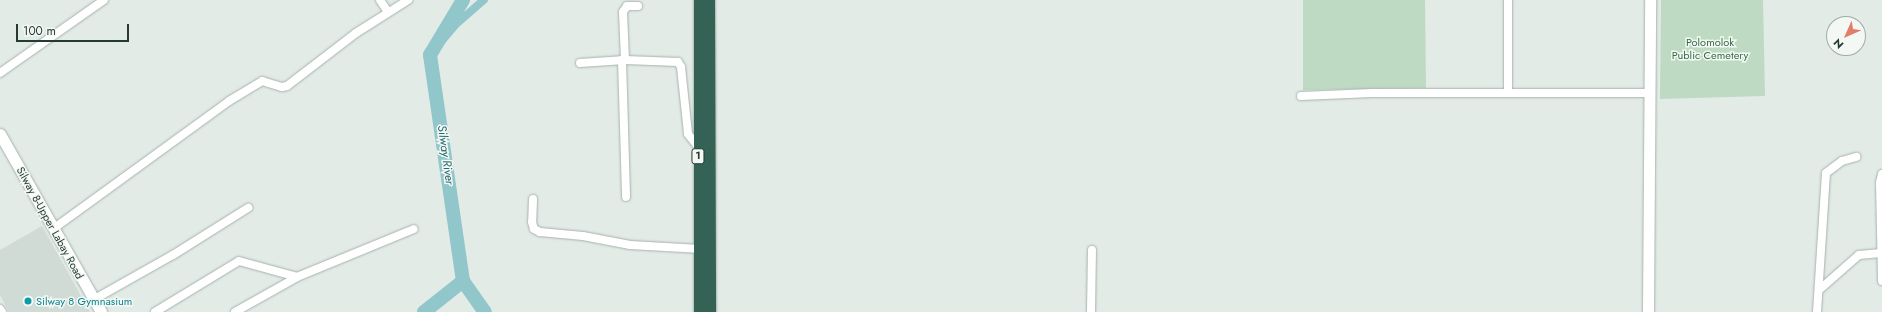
<!DOCTYPE html>
<style>
body{margin:0}
#map{position:relative;width:1882px;height:312px;overflow:hidden;background:#e3ebe7;font-family:Jost,sans-serif}
div>[style]{position:absolute}
[style*='--x']{left:calc(var(--x)*1px);top:calc(var(--y)*1px);width:calc(var(--w)*1px);rotate:calc(var(--a)*1deg)}
.built>*{inset:0;background:#d1dbd5}
.green>*{inset:0;background:#bedac3}
.canal>*{height:8px;margin:-4px;padding:0 4px;transform-origin:4px;border-radius:4px;background:#91c6ca}
.river>*{height:14px;margin:-7px;padding:0 7px;transform-origin:7px;border-radius:7px;background:#91c6ca}
.roads{filter:drop-shadow(0 0 1px #a6b2ad) drop-shadow(0 0 1px #a6b2ad)}
.street>*{height:8px;margin:-4px;padding:0 4px;transform-origin:4px;border-radius:4px;background:#fff}
.secondary>*{height:11px;margin:-5.5px;padding:0 5.5px;transform-origin:5.5px;border-radius:5.5px;background:#fff}
.highway>*{height:12px;margin:-6px;padding:0 6px;transform-origin:6px;border-radius:6px;background:#346355}
.dots>*{width:11px;height:11px;translate:-50% -50%;box-sizing:border-box;border:2px solid #f3f8f5;border-radius:50%}
span{translate:-50% -50%;white-space:nowrap;text-align:center;line-height:1.15;-webkit-text-stroke:3px #f3f8f5;paint-order:stroke}
.shield-label span{padding:1px 3px;background:#f3f8f5;border:1px solid;border-radius:3px;-webkit-text-stroke-width:0}
.shield-label{font-size:10px;color:#253a32;font-weight:700}
.park-label{font-size:11px;color:#336c45}
.street-label{font-size:11px;color:#253a32}
.culture-label{font-size:11px;color:#0d838f}
.left{translate:0 -50%;text-align:left}
.water-label{font-size:12px;color:#26696f;font-style:italic}
.north{position:absolute;left:1826px;top:16px;width:40px;height:40px;box-sizing:border-box;background:#f3f8f5;border:1px solid #a1aca7;border-radius:50%;rotate:225deg;font-size:11px;font-weight:700;line-height:16px;text-align:center;color:#253a32}
.north::after{content:'';display:block;margin:auto;width:14px;height:18px;background:#e27d6a;clip-path:polygon(50% 0,100% 100%,50% 72%,0 100%)}
.scale{position:absolute;left:16px;top:24px;width:113px;height:18px;box-sizing:border-box;border:2px solid #253a32;border-top:0;padding-left:5px;font-size:12px;line-height:14px;white-space:nowrap;color:#253a32;-webkit-text-stroke:3px #f3f8f5;paint-order:stroke}
</style>
<div id="map">
<div class="built">
<div style="clip-path:polygon(42px 226px,90px 312px,9px 312px,0 295px,0 250px)"></div>
</div>
<div class="green">
<div style="clip-path:polygon(1303px 0,1425px 0,1426px 88px,1303px 90px)"></div>
<div style="clip-path:polygon(1661px 0,1763px 0,1765px 96px,1660px 99px)"></div>
</div>
<div class="canal">
<div style="--x:430;--y:55;--w:39;--a:-50"></div>
<div style="--x:455;--y:25;--w:38;--a:-41"></div>
</div>
<div class="river">
<div style="--x:463;--y:0;--w:64;--a:121"></div>
<div style="--x:430;--y:55;--w:228;--a:81.7"></div>
<div style="--x:463;--y:281;--w:38;--a:55"></div>
<div style="--x:424;--y:312;--w:50;--a:-38.5"></div>
</div>
<div class="roads">
<div class="street">
<div style="--x:380;--y:0;--w:14;--a:56"></div>
<div style="--x:622;--y:60;--w:137;--a:88.3"></div>
<div style="--x:625;--y:60;--w:48;--a:-92.4"></div>
<div style="--x:623;--y:12;--w:7;--a:-56"></div>
<div style="--x:627;--y:6;--w:11;--a:0"></div>
<div style="--x:580;--y:63;--w:45;--a:-3.8"></div>
<div style="--x:625;--y:60;--w:53;--a:2.2"></div>
<div style="--x:678;--y:62;--w:6;--a:59"></div>
<div style="--x:681;--y:67;--w:67;--a:84"></div>
<div style="--x:688;--y:134;--w:16;--a:52"></div>
<div style="--x:0;--y:73;--w:127;--a:-35.1"></div>
<div style="--x:1508;--y:92;--w:92;--a:-90"></div>
<div style="--x:1301;--y:96;--w:71;--a:-2.4"></div>
<div style="--x:1372;--y:93;--w:277;--a:0"></div>
<div style="--x:1882;--y:174;--w:9;--a:103"></div>
<div style="--x:1880;--y:183;--w:98;--a:88.8"></div>
<div style="--x:533;--y:199;--w:23;--a:92"></div>
<div style="--x:532;--y:222;--w:7;--a:74"></div>
<div style="--x:534;--y:229;--w:7;--a:27"></div>
<div style="--x:540;--y:232;--w:43;--a:5.3"></div>
<div style="--x:583;--y:236;--w:48;--a:10.8"></div>
<div style="--x:630;--y:245;--w:71;--a:3.2"></div>
<div style="--x:53;--y:229;--w:218;--a:-36"></div>
<div style="--x:229;--y:101;--w:39;--a:-31"></div>
<div style="--x:262;--y:81;--w:21;--a:17"></div>
<div style="--x:282;--y:87;--w:5;--a:-11"></div>
<div style="--x:287;--y:86;--w:87;--a:-37.5"></div>
<div style="--x:356;--y:33;--w:62;--a:-32.4"></div>
<div style="--x:1819;--y:290;--w:53;--a:-41.2"></div>
<div style="--x:1859;--y:255;--w:22;--a:-5"></div>
<div style="--x:93;--y:300;--w:92;--a:-29.4"></div>
<div style="--x:173;--y:255;--w:89;--a:-32.1"></div>
<div style="--x:0;--y:309;--w:4;--a:56"></div>
<div style="--x:155;--y:312;--w:98;--a:-31.3"></div>
<div style="--x:239;--y:261;--w:60;--a:15.4"></div>
<div style="--x:235;--y:312;--w:71;--a:-29.4"></div>
<div style="--x:297;--y:277;--w:126;--a:-22.3"></div>
<div style="--x:1091;--y:312;--w:62;--a:-89.1"></div>
<div style="--x:1817;--y:312;--w:139;--a:-86.3"></div>
<div style="--x:1826;--y:173;--w:20;--a:-37"></div>
<div style="--x:1842;--y:161;--w:15;--a:-16"></div>
</div>
<div class="secondary">
<div style="--x:0;--y:134;--w:205;--a:60.4"></div>
<div style="--x:1648;--y:312;--w:312;--a:-89.6"></div>
</div>
<div class="highway">
<div style="--x:700;--y:0;--w:312;--a:90"></div>
<div style="--x:709;--y:0;--w:312;--a:89.8"></div>
</div>
</div>
<div class="dots">
<div style="left:28px;top:301px;background:#0f9aa8"></div>
</div>
<div class="shield-label">
<span style="left:698px;top:156px">1</span>
</div>
<div class="park-label">
<span style="left:1710px;top:49px">Polomolok<br>Public Cemetery</span>
</div>
<div class="street-label">
<span style="left:50px;top:223px;rotate:61deg">Silway 8-Upper Labay Road</span>
</div>
<div class="culture-label">
<span class="left" style="left:36px;top:301px">Silway 8 Gymnasium</span>
</div>
<div class="water-label">
<span style="left:445px;top:155px;rotate:82deg">Silway River</span>
</div>
<div class="north">N</div>
<div class="scale">100 m</div>
</div>
